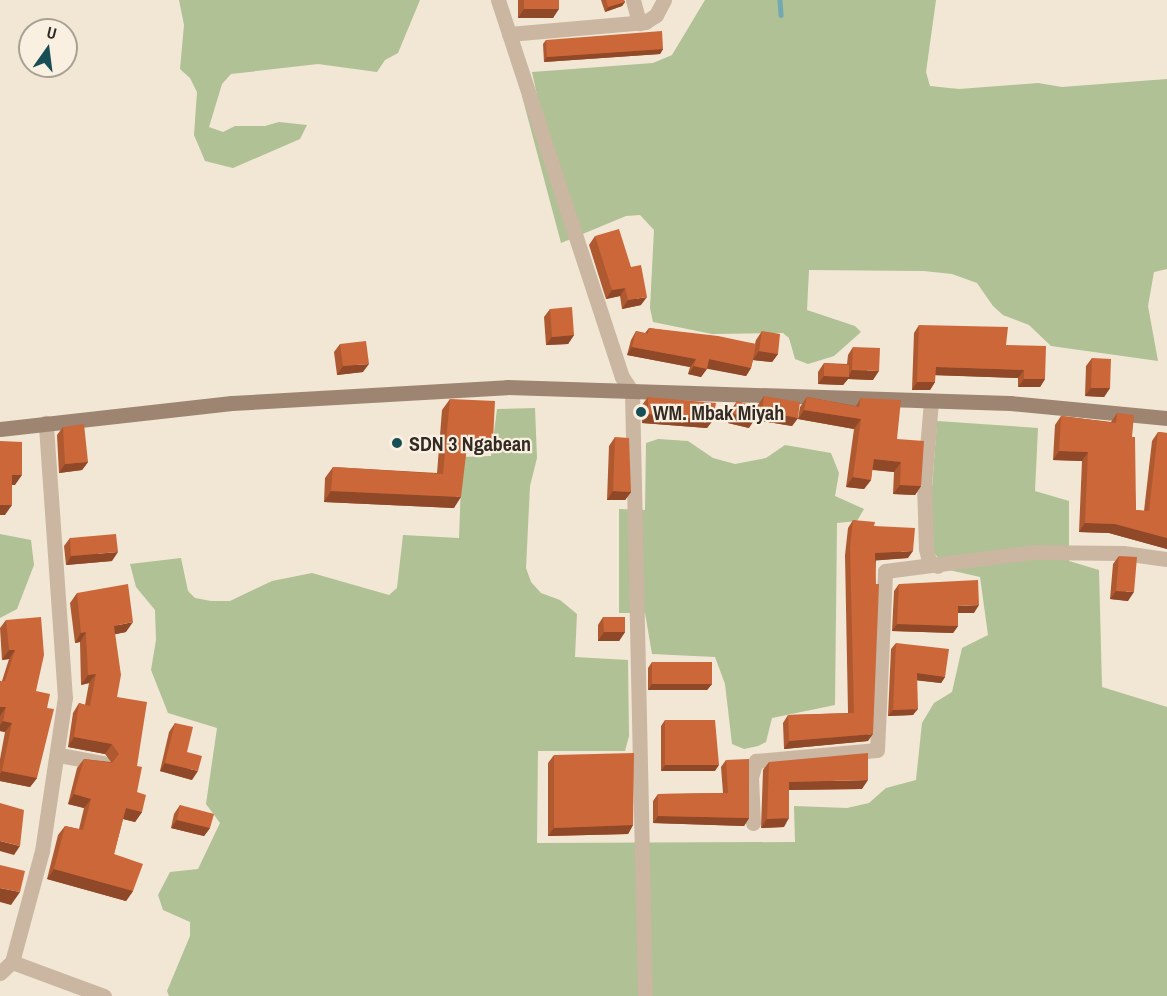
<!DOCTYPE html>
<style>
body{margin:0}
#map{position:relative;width:1167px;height:996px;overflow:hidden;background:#f2e6d5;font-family:"Archivo Narrow",sans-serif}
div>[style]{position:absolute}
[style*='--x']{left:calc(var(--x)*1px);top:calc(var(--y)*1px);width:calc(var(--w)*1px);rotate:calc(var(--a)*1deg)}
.green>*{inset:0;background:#afc195}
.stream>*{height:4.5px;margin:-2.25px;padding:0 2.25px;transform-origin:2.25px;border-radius:2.25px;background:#73a9b0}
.street>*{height:15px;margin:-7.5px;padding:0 7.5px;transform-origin:7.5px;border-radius:7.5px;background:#cab6a1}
.secondary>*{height:15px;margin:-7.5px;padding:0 7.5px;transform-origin:7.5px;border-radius:7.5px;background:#9d8572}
.wall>*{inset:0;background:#af5931}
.shaded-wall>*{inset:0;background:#8f4828}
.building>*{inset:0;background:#cc6739}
.dots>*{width:16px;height:16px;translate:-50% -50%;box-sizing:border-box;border:3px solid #f9f0e1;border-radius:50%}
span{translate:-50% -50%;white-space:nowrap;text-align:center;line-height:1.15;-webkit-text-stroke:4.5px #f9f0e1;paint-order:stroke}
.poi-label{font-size:20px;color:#332a24;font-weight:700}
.left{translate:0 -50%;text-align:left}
.north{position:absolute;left:18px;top:18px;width:60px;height:60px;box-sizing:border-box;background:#f9f0e1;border:2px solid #aaa195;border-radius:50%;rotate:14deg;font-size:16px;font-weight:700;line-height:24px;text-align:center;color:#332a24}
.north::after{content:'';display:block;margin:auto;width:21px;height:27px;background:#184e56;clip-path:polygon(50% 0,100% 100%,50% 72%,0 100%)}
</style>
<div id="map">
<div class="green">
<div style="clip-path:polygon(420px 0,398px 53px,385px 60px,377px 72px,318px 64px,231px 74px,222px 84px,209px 127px,223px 132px,235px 126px,265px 126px,279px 122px,307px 125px,300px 139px,233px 168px,205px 161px,194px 135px,197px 92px,190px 78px,180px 69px,184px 25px,179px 0)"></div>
<div style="clip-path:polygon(705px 0,936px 0,926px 72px,930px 86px,959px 89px,1038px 83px,1062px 87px,1167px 79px,1167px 269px,1154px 272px,1148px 306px,1158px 361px,1051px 346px,1029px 325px,1003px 315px,993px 306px,977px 283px,952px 274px,924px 271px,809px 270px,807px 310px,855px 326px,861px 332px,834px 356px,808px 364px,795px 359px,789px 338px,783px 333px,712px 334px,653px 322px,650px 308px,654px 230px,640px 215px,626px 216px,561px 243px,522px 96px,537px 95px,532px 72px,653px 63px,672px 55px)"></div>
<div style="clip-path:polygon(535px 408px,537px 458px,530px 486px,526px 568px,531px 582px,541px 593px,560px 600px,577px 614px,575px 657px,628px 660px,629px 736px,625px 751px,538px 751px,537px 843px,795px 842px,794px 806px,847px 808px,869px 803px,886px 788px,916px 780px,922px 723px,934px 703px,952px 692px,962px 648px,988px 635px,980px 577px,949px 570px,934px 553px,931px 501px,937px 421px,1038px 428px,1035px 491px,1069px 501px,1069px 561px,1099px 570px,1102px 687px,1167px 707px,1167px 996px,169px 996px,167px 991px,190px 936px,190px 922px,163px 910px,158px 895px,170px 872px,198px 869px,220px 823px,206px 804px,217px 728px,168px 713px,151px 670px,156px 640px,155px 610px,136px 587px,130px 564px,181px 558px,188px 591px,195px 598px,211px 601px,230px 601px,272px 581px,312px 573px,389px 595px,397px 588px,403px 535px,459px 538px,462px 457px,491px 456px,497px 409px)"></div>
<div style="clip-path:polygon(658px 439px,688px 441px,713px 458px,735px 464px,766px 458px,785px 445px,831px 453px,839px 473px,835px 496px,864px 509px,857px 521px,837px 523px,835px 705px,772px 718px,766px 742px,758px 746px,744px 749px,732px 744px,725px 684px,715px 657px,652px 654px,645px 613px,619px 613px,619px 509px,645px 510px,646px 443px)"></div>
<div style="clip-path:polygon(0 534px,31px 540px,34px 565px,17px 609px,0 618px)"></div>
</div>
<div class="stream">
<div style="--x:780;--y:0;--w:15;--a:86"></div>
</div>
<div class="street">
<div style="--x:498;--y:0;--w:397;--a:71.8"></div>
<div style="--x:622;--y:377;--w:18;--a:56"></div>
<div style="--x:632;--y:392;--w:604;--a:88.77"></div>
<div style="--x:633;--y:0;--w:24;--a:75"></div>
<div style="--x:509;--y:34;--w:137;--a:-5"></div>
<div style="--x:645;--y:22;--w:13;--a:-32"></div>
<div style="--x:656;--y:15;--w:17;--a:-62"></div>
<div style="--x:931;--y:401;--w:83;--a:94.8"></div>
<div style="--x:924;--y:484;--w:65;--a:88.2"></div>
<div style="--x:926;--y:549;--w:12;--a:76"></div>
<div style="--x:929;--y:561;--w:10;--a:29"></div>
<div style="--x:59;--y:755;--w:45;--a:10.3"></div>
<div style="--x:753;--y:823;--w:46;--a:-92.5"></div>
<div style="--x:751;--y:777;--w:17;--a:-73"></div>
<div style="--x:756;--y:761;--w:121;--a:-5.2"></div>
<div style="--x:877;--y:750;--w:179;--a:-87.4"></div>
<div style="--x:885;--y:571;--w:149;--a:-7.3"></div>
<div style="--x:1033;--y:552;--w:90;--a:0.6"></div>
<div style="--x:1123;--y:553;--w:44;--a:7.8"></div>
<div style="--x:12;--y:962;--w:98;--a:20.3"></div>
<div style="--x:0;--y:973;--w:16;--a:-43"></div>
<div style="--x:12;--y:962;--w:115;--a:-74.9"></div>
<div style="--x:42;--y:851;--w:155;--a:-81.5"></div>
<div style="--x:65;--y:698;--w:276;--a:-94"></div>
</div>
<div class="secondary">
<div style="--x:0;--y:429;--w:233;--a:-6.4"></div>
<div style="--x:232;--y:403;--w:275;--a:-3.3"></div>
<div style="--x:507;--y:387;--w:503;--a:1.82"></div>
<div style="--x:1010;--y:403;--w:158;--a:5.5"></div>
</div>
<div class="wall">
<div style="clip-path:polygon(518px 0,559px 0,553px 18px,518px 18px)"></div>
<div style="clip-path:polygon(601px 0,624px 0,625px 2px,622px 6px,605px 12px)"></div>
<div style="clip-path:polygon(546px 40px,663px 49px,660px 54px,544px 62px,543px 44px)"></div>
<div style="clip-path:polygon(595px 236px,641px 305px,622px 309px,620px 296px,606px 299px,589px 245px)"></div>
<div style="clip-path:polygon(550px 309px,574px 335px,568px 344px,546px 345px,544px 317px)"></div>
<div style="clip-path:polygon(919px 325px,1006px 345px,1045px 379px,1040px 387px,1018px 387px,1018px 378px,935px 375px,935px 382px,930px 390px,912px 390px,914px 333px)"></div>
<div style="clip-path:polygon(649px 328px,755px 344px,756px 340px,762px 331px,778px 354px,772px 362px,753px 360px,751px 368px,746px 376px,707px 368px,701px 377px,688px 374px,690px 367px,627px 355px,631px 340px,636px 331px,645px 333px)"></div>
<div style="clip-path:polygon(340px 344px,363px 372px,337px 375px,334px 352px)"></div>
<div style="clip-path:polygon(853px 347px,873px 380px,848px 379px,843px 385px,818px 384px,818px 372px,824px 363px,847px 364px,848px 355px)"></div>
<div style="clip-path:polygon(1092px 358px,1110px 388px,1104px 397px,1085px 396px,1086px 366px)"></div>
<div style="clip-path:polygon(764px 396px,798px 418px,792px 426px,756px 420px,758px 405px)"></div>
<div style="clip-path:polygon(648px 397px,713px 420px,707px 428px,642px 423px,642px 405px)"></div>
<div style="clip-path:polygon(807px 397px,856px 406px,861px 398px,897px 439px,921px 486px,915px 495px,893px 494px,894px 472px,872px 470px,871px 480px,864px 489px,846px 487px,854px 429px,798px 419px,800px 407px)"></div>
<div style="clip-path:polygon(450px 399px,486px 451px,467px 450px,454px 508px,324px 502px,325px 478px,333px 467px,437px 473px,442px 410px)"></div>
<div style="clip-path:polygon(737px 401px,749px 428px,728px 423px,731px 410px)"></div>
<div style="clip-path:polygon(1117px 413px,1132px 437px,1136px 510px,1144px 511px,1152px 441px,1158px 432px,1167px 433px,1167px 549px,1109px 533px,1079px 532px,1082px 461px,1053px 460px,1055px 425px,1061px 416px,1111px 422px)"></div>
<div style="clip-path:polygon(63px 427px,88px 462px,82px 470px,59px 473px,57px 435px)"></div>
<div style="clip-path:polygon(615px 437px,631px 492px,625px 500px,607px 500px,609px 446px)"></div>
<div style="clip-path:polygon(853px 520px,874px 526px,908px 558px,876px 560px,868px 741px,784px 749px,783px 723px,788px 715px,848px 713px,845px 555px,848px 528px)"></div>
<div style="clip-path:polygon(70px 538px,112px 561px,66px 565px,64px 546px)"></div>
<div style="clip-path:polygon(1119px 556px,1128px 601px,1110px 599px,1113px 564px)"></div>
<div style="clip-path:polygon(899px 584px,974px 613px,958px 613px,958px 626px,953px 633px,892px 631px,894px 591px)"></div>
<div style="clip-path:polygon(77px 593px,126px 632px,115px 634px,117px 697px,137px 766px,137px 792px,142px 812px,135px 822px,123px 819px,114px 854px,133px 891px,126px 901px,47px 879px,58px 835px,65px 826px,79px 829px,84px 808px,68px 804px,77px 768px,84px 759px,111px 762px,105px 754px,68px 747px,73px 713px,79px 703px,85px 705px,89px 683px,81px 685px,80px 642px,75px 643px,70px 603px)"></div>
<div style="clip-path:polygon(603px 617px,625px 632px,619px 641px,598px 641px,598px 625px)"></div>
<div style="clip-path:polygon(6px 620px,36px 691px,37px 778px,30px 787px,0 781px,0 759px,5px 732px,0 731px,0 681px,2px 681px,9px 659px,2px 660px,0 628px)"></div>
<div style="clip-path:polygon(896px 643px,945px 677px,941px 683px,917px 680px,913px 715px,888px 716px,891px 649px)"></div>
<div style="clip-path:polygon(652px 662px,712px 684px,707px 690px,648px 690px,648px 668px)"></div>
<div style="clip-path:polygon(665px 720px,715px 771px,661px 771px,661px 726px)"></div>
<div style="clip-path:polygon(175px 723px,187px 752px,192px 780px,160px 771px,169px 732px)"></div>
<div style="clip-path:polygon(554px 755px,633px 825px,628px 834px,548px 836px,548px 763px)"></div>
<div style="clip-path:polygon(726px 760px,749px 818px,744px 826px,653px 823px,653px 801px,658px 794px,723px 793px,721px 767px)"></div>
<div style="clip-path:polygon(769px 762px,862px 789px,789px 790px,784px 827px,761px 828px,763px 770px)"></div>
<div style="clip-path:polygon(180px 805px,210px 828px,204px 836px,171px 828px,174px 814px)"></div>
</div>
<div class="shaded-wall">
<div style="clip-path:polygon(625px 2px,622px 6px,605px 12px,608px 7px)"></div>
<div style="clip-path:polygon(524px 9px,559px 9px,553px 18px,518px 18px)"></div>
<div style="clip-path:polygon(663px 49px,660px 54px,544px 62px,547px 57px)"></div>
<div style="clip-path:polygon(625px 288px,620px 296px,606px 299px,612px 290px)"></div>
<div style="clip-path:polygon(647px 297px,641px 305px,622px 309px,628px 300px)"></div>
<div style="clip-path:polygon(574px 335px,568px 344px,546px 345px,552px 337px)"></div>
<div style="clip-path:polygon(632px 347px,696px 359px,690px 367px,627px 355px)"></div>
<div style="clip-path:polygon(759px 351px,778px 354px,772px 362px,753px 360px)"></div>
<div style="clip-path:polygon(709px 359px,751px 368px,746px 376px,703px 368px)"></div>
<div style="clip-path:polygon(369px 364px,363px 372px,337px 375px,343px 366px)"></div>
<div style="clip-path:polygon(694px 366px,707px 369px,701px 377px,688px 374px)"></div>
<div style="clip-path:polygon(936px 367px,1024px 370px,1018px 378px,930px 375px)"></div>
<div style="clip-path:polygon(852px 370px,879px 371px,873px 380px,848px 379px,843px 385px,818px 384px,824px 376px,848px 377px)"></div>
<div style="clip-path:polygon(1024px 379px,1045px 379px,1040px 387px,1018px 387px)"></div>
<div style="clip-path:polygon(917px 382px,935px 382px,930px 390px,912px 390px)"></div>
<div style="clip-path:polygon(1091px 388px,1110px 388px,1104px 397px,1085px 396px)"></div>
<div style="clip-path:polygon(804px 410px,861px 419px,854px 429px,798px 419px)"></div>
<div style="clip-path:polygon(762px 411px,798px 418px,792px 426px,756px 420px)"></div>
<div style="clip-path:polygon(648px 414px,713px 420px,707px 428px,642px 423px)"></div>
<div style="clip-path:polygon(734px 414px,755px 419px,749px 428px,728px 423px)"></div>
<div style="clip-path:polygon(468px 438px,493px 440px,486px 451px,461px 449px)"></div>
<div style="clip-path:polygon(1059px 451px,1088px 452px,1082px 461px,1053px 460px)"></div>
<div style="clip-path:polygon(874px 459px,901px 462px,894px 472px,867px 469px)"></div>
<div style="clip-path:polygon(88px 462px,82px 470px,59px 473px,65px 464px)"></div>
<div style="clip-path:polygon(12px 475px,22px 475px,15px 485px,5px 485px)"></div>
<div style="clip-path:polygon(853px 477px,871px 480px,864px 489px,846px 487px)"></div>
<div style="clip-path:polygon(900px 485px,921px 486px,915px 495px,893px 494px)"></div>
<div style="clip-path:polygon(331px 491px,461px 497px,454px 508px,324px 502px)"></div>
<div style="clip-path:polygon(613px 491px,631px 492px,625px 500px,607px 500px)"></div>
<div style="clip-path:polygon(0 505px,12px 505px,5px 515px,0 515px)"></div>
<div style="clip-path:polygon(1085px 523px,1115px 524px,1167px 538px,1167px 549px,1109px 533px,1079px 532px)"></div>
<div style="clip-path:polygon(913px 551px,908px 558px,870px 561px,875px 553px)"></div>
<div style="clip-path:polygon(118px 552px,112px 561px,66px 565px,71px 556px)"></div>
<div style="clip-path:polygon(1116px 591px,1134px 592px,1128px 601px,1110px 599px)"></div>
<div style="clip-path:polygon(979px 605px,974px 613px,953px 613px,958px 606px)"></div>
<div style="clip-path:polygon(133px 622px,126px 632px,107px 636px,114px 626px)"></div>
<div style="clip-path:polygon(897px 624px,958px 626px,953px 633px,892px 631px)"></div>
<div style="clip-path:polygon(86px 632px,80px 642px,75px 643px,81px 633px)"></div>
<div style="clip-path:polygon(604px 632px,625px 632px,619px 641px,598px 641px)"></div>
<div style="clip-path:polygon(9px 650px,15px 650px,9px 659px,2px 660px)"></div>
<div style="clip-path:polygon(917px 673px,945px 677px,941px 683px,913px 680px)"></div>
<div style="clip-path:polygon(96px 674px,89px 683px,81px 685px,88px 675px)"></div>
<div style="clip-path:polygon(652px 684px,712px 684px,707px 690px,648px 690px)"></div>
<div style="clip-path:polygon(0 707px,6px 707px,0 716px)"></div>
<div style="clip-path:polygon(918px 709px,913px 715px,888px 716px,893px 710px)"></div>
<div style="clip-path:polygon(3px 721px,12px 723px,5px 732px,0 731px,0 725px)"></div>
<div style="clip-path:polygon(873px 734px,868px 741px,784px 749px,789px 741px)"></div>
<div style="clip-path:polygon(74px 737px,112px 744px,105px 754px,68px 747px)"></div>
<div style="clip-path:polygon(165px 763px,198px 771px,192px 780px,160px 771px)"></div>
<div style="clip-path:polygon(665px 765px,719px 765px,715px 771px,661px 771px)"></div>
<div style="clip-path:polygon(2px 771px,37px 778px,30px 787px,0 781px,0 774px)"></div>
<div style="clip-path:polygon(868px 780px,862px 789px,783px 790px,789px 782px)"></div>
<div style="clip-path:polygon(74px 794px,91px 799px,84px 808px,68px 804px)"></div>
<div style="clip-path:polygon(126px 808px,142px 812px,135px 822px,119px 818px)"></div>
<div style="clip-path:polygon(658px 816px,749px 818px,744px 826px,653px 823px)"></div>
<div style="clip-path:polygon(789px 818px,784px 827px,761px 828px,767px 819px)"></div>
<div style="clip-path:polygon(177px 820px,210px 828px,204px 836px,171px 828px)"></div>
<div style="clip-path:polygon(633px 825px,628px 834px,548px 836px,554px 828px)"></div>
<div style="clip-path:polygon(0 841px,20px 846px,14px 855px,0 851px)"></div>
<div style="clip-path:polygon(54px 869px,133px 891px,126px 901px,47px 879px)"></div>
<div style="clip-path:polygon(0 888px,20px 892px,11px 905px,0 902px)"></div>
</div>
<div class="building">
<div style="clip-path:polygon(524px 0,559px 0,559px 9px,524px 9px)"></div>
<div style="clip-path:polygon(606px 0,624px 0,625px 2px,608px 7px)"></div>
<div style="clip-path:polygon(662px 31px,663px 49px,547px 57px,546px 40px)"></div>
<div style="clip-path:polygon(619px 229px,631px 267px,641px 265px,647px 297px,628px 300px,625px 288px,612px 290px,595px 236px)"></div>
<div style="clip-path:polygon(572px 307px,574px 335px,552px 337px,550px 309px)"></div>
<div style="clip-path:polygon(919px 325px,1008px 327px,1006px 345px,1046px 346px,1045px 379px,1024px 379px,1024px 370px,936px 367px,935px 382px,917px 382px)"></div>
<div style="clip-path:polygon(649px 328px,718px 336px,756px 344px,751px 368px,709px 359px,707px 369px,694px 366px,696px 359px,632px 347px,636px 331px,648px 334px)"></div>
<div style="clip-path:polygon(762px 331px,780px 334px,778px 354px,759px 351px)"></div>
<div style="clip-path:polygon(366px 341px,369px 364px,343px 366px,340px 344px)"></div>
<div style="clip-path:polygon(853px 347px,880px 348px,879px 371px,852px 370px)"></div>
<div style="clip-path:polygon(1092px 358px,1111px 359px,1110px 388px,1091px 388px)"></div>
<div style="clip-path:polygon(824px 363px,849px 365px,849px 377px,824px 376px)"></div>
<div style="clip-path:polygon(764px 396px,800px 402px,798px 418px,762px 411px)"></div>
<div style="clip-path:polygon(648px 397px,716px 403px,713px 420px,648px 414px)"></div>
<div style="clip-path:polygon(807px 397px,859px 407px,861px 398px,901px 400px,897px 439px,924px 441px,921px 486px,900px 485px,901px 462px,874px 459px,871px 480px,853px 477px,861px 419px,804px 410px)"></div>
<div style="clip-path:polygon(450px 399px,495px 401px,493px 440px,468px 438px,461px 497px,331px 491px,333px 467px,443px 474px)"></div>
<div style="clip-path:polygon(737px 401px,758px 407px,755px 419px,734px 414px)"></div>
<div style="clip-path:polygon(1117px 413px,1134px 415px,1132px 437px,1135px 437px,1136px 510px,1149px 511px,1158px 432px,1167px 433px,1167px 538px,1115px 524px,1085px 523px,1088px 452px,1059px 451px,1061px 416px,1116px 423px)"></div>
<div style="clip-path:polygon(84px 424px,88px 462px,65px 464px,63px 427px)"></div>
<div style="clip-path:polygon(615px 437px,629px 438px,631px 492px,613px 491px)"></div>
<div style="clip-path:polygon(0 441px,22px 442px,22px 475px,12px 475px,12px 505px,0 505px)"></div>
<div style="clip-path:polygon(853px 520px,875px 522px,874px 526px,915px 528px,913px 551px,875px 553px,876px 584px,879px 584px,873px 734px,789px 741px,788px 715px,854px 713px,850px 548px)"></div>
<div style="clip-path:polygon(116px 534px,118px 552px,71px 556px,70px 538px)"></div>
<div style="clip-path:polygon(1119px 556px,1137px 557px,1134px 592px,1116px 591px)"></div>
<div style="clip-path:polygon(978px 580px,979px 605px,958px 606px,958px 626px,897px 624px,899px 584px)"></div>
<div style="clip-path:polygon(128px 584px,133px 622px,114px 626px,121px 675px,117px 697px,147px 702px,137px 766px,142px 767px,137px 792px,146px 795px,142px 812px,126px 808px,114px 854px,143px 864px,133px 891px,54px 869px,65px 826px,83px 830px,91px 799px,74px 794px,84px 759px,112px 763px,119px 754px,112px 744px,74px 737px,79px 703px,90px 706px,96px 674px,88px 675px,86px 632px,81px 633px,77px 593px)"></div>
<div style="clip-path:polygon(41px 617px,44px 655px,36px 691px,50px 694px,47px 708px,54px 709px,37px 778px,2px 771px,12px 723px,3px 721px,6px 707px,0 707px,0 681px,5px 681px,15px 650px,9px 650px,6px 620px)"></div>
<div style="clip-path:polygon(603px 617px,625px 617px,625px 632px,604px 632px)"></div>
<div style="clip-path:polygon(896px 643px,949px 649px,945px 677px,917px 673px,918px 709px,893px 710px)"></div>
<div style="clip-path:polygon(652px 662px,712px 662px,712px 684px,652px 684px)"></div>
<div style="clip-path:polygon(665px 720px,715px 720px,719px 765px,665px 765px)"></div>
<div style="clip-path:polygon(175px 723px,193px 727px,187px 752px,202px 756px,198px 771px,165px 763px)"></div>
<div style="clip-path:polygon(634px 753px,633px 825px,554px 828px,554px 755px)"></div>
<div style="clip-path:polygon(868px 753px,868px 780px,789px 782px,789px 818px,767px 819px,769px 762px)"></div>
<div style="clip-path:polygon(749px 759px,749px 818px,658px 816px,658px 794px,728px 793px,726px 760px)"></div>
<div style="clip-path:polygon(0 803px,24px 810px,20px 846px,0 841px)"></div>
<div style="clip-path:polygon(180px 805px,214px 814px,210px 828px,177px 820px)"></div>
<div style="clip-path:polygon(0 865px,25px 871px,20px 892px,0 888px)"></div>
</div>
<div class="dots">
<div style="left:641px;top:412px;background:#184e56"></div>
<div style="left:397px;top:443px;background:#184e56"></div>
</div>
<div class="poi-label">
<span class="left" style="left:653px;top:412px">WM. Mbak Miyah</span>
<span class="left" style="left:409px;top:443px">SDN 3 Ngabean</span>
</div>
<div class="north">U</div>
</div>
